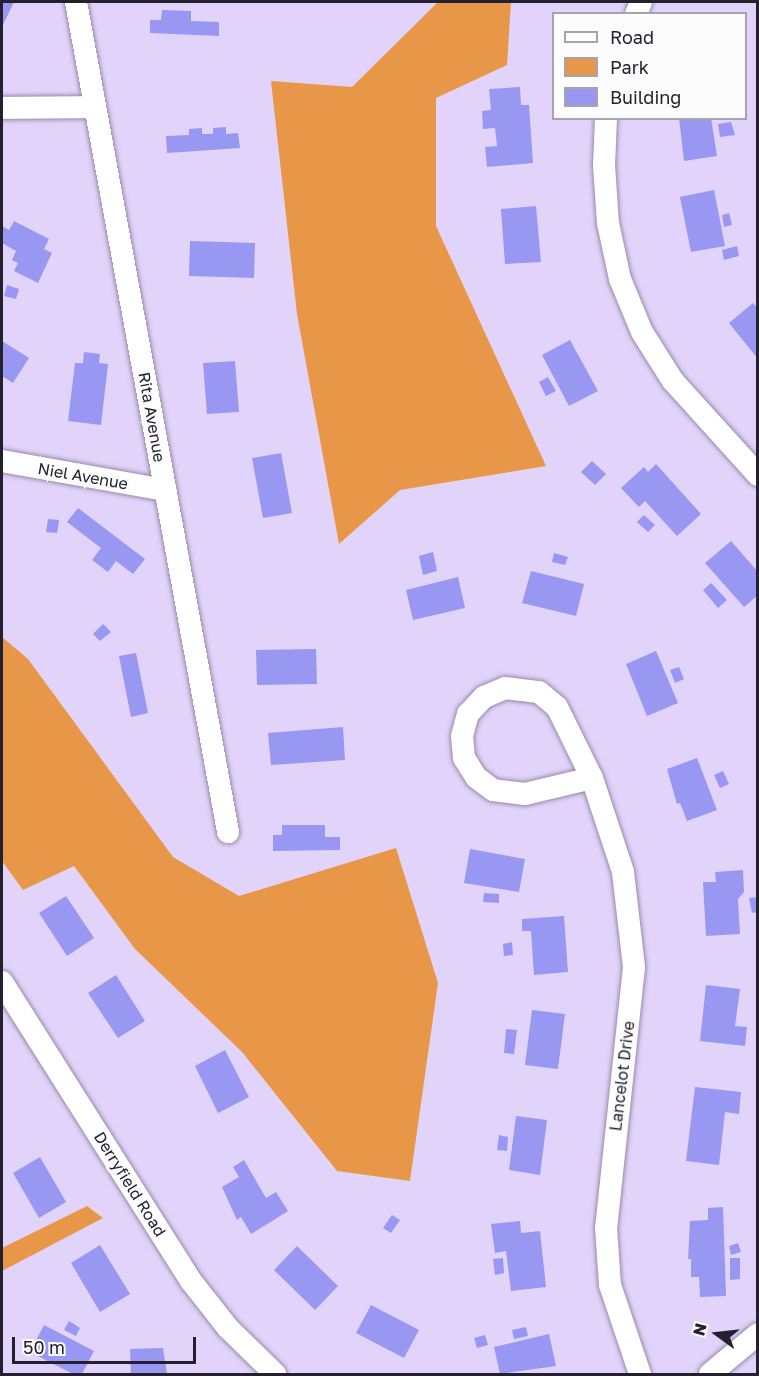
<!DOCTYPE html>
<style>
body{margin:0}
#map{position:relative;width:759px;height:1376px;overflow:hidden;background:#e2d3fa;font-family:"Golos Text",sans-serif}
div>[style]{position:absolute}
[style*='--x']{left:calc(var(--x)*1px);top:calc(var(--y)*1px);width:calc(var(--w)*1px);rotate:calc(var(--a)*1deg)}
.green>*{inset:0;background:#e79747}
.building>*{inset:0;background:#9898f2}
.roads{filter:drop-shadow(0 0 2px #988bae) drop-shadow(0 0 2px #988bae)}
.minor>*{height:22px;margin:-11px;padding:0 11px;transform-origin:11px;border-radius:11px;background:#fff}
span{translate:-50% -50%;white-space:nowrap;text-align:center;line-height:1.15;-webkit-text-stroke:6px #fcfcfc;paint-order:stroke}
.street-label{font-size:16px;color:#25202e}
.frame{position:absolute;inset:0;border:3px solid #25202e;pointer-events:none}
.legend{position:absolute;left:552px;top:12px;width:195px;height:108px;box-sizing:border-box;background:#fcfcfc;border:2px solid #a6a4aa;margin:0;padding:8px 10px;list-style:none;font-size:18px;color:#25202e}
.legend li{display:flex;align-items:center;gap:12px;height:30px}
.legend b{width:30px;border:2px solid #a6a4aa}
.north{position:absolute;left:687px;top:1304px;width:60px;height:60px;-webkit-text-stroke:4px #fcfcfc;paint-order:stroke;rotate:285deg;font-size:16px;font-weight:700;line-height:24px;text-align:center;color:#25202e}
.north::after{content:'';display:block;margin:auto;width:21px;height:27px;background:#25202e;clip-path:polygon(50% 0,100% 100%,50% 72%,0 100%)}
.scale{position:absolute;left:12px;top:1337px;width:184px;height:27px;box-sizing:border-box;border:3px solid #25202e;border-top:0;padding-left:8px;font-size:18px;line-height:21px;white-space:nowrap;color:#25202e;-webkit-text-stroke:4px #fcfcfc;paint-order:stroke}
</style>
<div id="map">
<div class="green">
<div style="clip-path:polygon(438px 2px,511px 2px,507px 65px,436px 98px,436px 226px,546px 466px,400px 490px,339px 544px,297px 314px,271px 81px,352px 87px)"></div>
<div style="clip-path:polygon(2px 637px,28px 659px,173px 857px,239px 896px,396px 848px,438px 983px,410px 1181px,337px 1171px,242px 1052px,135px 949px,74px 866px,23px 890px,2px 861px)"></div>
<div style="clip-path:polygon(87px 1206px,103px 1218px,2px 1271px,2px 1248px)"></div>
</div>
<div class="building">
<div style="clip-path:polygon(2px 2px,14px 2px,2px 27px)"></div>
<div style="clip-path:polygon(162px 10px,191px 11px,191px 21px,219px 22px,219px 36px,150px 33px,150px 20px,161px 20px)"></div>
<div style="clip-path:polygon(520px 87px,521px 105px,529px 105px,533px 163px,487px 167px,485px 147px,497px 146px,495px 128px,483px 129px,482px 111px,491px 110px,489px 89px)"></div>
<div style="clip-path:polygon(679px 118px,711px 118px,717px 156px,684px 161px)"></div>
<div style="clip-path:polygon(731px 122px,735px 135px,720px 137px,718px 124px)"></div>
<div style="clip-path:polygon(226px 127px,226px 134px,238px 133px,240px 148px,167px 153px,166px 136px,189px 135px,189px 129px,202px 128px,202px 134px,213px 134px,213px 128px)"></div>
<div style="clip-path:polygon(714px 190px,725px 246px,691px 252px,680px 197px)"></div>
<div style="clip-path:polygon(536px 206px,541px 262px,505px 264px,501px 209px)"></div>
<div style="clip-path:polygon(729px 213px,732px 225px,724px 227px,722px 215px)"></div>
<div style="clip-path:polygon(14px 221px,49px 239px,44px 249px,52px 253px,38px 283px,14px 271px,18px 263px,12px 260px,16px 251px,2px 243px,2px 226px,9px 230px)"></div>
<div style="clip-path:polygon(190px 241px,255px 243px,254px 278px,189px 276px)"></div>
<div style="clip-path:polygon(737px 246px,739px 256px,724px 260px,722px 250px)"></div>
<div style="clip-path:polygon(7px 285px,19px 289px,16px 299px,4px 296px)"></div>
<div style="clip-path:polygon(753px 303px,758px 309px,758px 359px,729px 323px)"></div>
<div style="clip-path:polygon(570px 340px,598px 391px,569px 406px,542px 355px)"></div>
<div style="clip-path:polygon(2px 341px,29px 358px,13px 383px,2px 376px)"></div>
<div style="clip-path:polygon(84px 352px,100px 354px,99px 363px,108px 364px,101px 425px,68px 421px,75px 363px,83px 363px)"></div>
<div style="clip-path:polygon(235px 361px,239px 412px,207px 414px,203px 363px)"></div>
<div style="clip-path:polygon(548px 377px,556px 391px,546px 396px,539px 382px)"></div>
<div style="clip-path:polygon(281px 453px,292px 513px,263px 518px,252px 458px)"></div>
<div style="clip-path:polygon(592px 461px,606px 474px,595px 485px,581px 472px)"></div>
<div style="clip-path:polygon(656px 464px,701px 514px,677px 536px,645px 501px,639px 507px,621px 488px,644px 467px,648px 472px)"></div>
<div style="clip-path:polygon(78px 508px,145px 559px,133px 574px,116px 561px,108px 572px,92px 560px,101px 548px,67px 522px)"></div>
<div style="clip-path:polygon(644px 515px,655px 525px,648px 532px,637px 522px)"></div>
<div style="clip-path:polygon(48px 519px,59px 520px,57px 533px,46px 532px)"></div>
<div style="clip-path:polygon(731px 541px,758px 572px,758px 595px,744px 607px,705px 563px)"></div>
<div style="clip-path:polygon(433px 552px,437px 571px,423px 575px,419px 556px)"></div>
<div style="clip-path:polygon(554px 553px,568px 557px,565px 565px,552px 562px)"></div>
<div style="clip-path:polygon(531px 571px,584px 584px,576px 616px,522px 603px)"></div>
<div style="clip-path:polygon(458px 577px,465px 608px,413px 620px,406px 590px)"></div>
<div style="clip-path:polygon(711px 583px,727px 600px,718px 608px,703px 590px)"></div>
<div style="clip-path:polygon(103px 624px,111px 632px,100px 641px,93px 634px)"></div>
<div style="clip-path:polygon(316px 649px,317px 684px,257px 685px,256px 650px)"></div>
<div style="clip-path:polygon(656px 651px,678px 703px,647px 716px,626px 664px)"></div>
<div style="clip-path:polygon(136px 653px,148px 713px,131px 717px,119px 656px)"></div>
<div style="clip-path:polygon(679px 667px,684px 679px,675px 683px,670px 670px)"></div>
<div style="clip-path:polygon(343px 727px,345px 760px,271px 765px,268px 733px)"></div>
<div style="clip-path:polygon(697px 758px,717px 810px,687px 821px,680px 803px,677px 804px,667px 769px)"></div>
<div style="clip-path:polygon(723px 771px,729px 784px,720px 788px,714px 775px)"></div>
<div style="clip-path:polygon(282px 825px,325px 825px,325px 837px,340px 837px,340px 850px,273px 851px,273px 835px,282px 835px)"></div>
<div style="clip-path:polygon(470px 849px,525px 859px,519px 892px,464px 883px)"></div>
<div style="clip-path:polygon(743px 870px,744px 892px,738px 899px,740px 934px,706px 936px,703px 882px,716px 882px,715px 872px)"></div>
<div style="clip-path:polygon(484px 893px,499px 894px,499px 903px,483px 902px)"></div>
<div style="clip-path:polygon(66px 896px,94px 938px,67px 956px,39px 913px)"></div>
<div style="clip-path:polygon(758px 897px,758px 912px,752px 913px,749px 898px)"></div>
<div style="clip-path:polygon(564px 916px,568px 972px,534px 975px,531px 931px,522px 931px,522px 919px)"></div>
<div style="clip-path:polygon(512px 942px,513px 955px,504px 956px,503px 944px)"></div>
<div style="clip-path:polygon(116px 975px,145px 1021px,118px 1038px,88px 993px)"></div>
<div style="clip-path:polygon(706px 985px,740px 989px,735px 1026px,747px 1027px,745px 1046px,700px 1041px)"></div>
<div style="clip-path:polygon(532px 1010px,565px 1014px,558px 1069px,525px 1065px)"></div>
<div style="clip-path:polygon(506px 1029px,517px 1030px,514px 1054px,504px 1053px)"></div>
<div style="clip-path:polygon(225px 1050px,249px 1097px,218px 1113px,195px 1066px)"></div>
<div style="clip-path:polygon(695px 1087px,741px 1092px,739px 1114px,725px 1112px,719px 1165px,686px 1161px)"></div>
<div style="clip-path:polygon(516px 1116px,547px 1120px,540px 1175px,509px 1170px)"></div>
<div style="clip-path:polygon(499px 1135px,508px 1137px,507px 1151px,497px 1150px)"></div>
<div style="clip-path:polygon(40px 1157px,66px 1202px,39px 1218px,13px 1173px)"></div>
<div style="clip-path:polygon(244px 1160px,266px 1198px,276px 1192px,288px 1211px,251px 1234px,241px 1217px,237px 1220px,222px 1187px,239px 1177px,233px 1167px)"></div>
<div style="clip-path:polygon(723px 1207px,726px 1296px,700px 1297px,699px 1277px,691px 1277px,691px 1259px,688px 1259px,690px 1221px,708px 1220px,708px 1208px)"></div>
<div style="clip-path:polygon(392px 1215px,400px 1220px,391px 1233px,383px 1228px)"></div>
<div style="clip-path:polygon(520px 1221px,521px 1233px,540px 1231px,546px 1287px,511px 1291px,506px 1251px,495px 1253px,491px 1224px)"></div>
<div style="clip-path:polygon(738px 1243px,741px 1252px,731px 1255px,729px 1246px)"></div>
<div style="clip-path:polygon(100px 1245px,130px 1294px,100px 1312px,71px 1263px)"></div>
<div style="clip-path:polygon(297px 1246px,338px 1286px,315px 1310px,274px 1270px)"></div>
<div style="clip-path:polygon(503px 1258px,504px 1273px,495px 1275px,493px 1259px)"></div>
<div style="clip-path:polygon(730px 1258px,740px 1258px,740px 1279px,730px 1280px)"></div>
<div style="clip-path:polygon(371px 1305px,419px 1330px,404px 1358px,356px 1333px)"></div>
<div style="clip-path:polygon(69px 1321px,80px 1328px,76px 1336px,64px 1330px)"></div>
<div style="clip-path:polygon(44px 1325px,94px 1351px,82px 1374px,73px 1374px,30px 1352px)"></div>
<div style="clip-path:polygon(526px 1327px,528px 1336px,514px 1339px,512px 1330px)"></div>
<div style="clip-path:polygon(549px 1334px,556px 1366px,500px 1374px,494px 1347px)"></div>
<div style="clip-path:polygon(485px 1335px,488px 1345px,477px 1348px,474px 1338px)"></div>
<div style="clip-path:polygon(163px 1348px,167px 1374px,131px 1374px,130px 1349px)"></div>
</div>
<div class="roads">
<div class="minor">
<div style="--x:76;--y:2;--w:844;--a:79.62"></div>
<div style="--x:636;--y:14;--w:13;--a:-67"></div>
<div style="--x:2;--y:108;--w:93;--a:-0.6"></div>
<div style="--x:606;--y:118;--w:47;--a:92.4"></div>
<div style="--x:604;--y:165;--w:58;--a:86.1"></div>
<div style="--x:608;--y:223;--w:57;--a:77.9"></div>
<div style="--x:620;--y:279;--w:57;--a:67.5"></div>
<div style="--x:642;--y:332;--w:58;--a:57.7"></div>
<div style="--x:673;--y:381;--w:127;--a:47.9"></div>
<div style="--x:2;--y:461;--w:166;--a:10.1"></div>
<div style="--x:592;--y:778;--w:69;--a:166.6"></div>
<div style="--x:525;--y:794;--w:32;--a:-173"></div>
<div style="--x:493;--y:790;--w:21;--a:-143"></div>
<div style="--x:476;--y:777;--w:22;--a:-122"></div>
<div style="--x:464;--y:758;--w:22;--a:-95"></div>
<div style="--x:462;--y:736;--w:23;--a:-75"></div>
<div style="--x:468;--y:714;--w:23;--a:-47"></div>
<div style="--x:484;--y:697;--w:23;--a:-23"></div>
<div style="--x:505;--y:688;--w:34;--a:7"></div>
<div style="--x:539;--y:692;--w:23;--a:40"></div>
<div style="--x:557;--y:707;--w:79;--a:63.8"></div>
<div style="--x:592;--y:778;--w:99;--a:71.7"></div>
<div style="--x:623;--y:872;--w:96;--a:83.4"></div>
<div style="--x:634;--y:967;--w:262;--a:96.1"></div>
<div style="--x:606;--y:1227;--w:58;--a:86.1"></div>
<div style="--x:610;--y:1285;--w:94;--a:71.4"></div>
<div style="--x:2;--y:982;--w:354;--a:57.7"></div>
<div style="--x:191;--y:1281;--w:60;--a:51.8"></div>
<div style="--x:228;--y:1328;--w:66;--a:44.4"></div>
<div style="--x:710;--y:1374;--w:62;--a:-39.8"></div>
</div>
</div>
<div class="street-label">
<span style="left:152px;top:417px;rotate:80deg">Rita Avenue</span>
<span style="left:83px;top:476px;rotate:10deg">Niel Avenue</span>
<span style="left:622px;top:1076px;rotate:-83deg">Lancelot Drive</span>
<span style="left:130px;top:1184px;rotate:58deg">Derryfield Road</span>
</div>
<div class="frame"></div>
<ul class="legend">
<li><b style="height:8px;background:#fff"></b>Road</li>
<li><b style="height:16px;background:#e79747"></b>Park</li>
<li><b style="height:16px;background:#9898f2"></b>Building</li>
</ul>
<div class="north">N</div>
<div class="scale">50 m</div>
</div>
